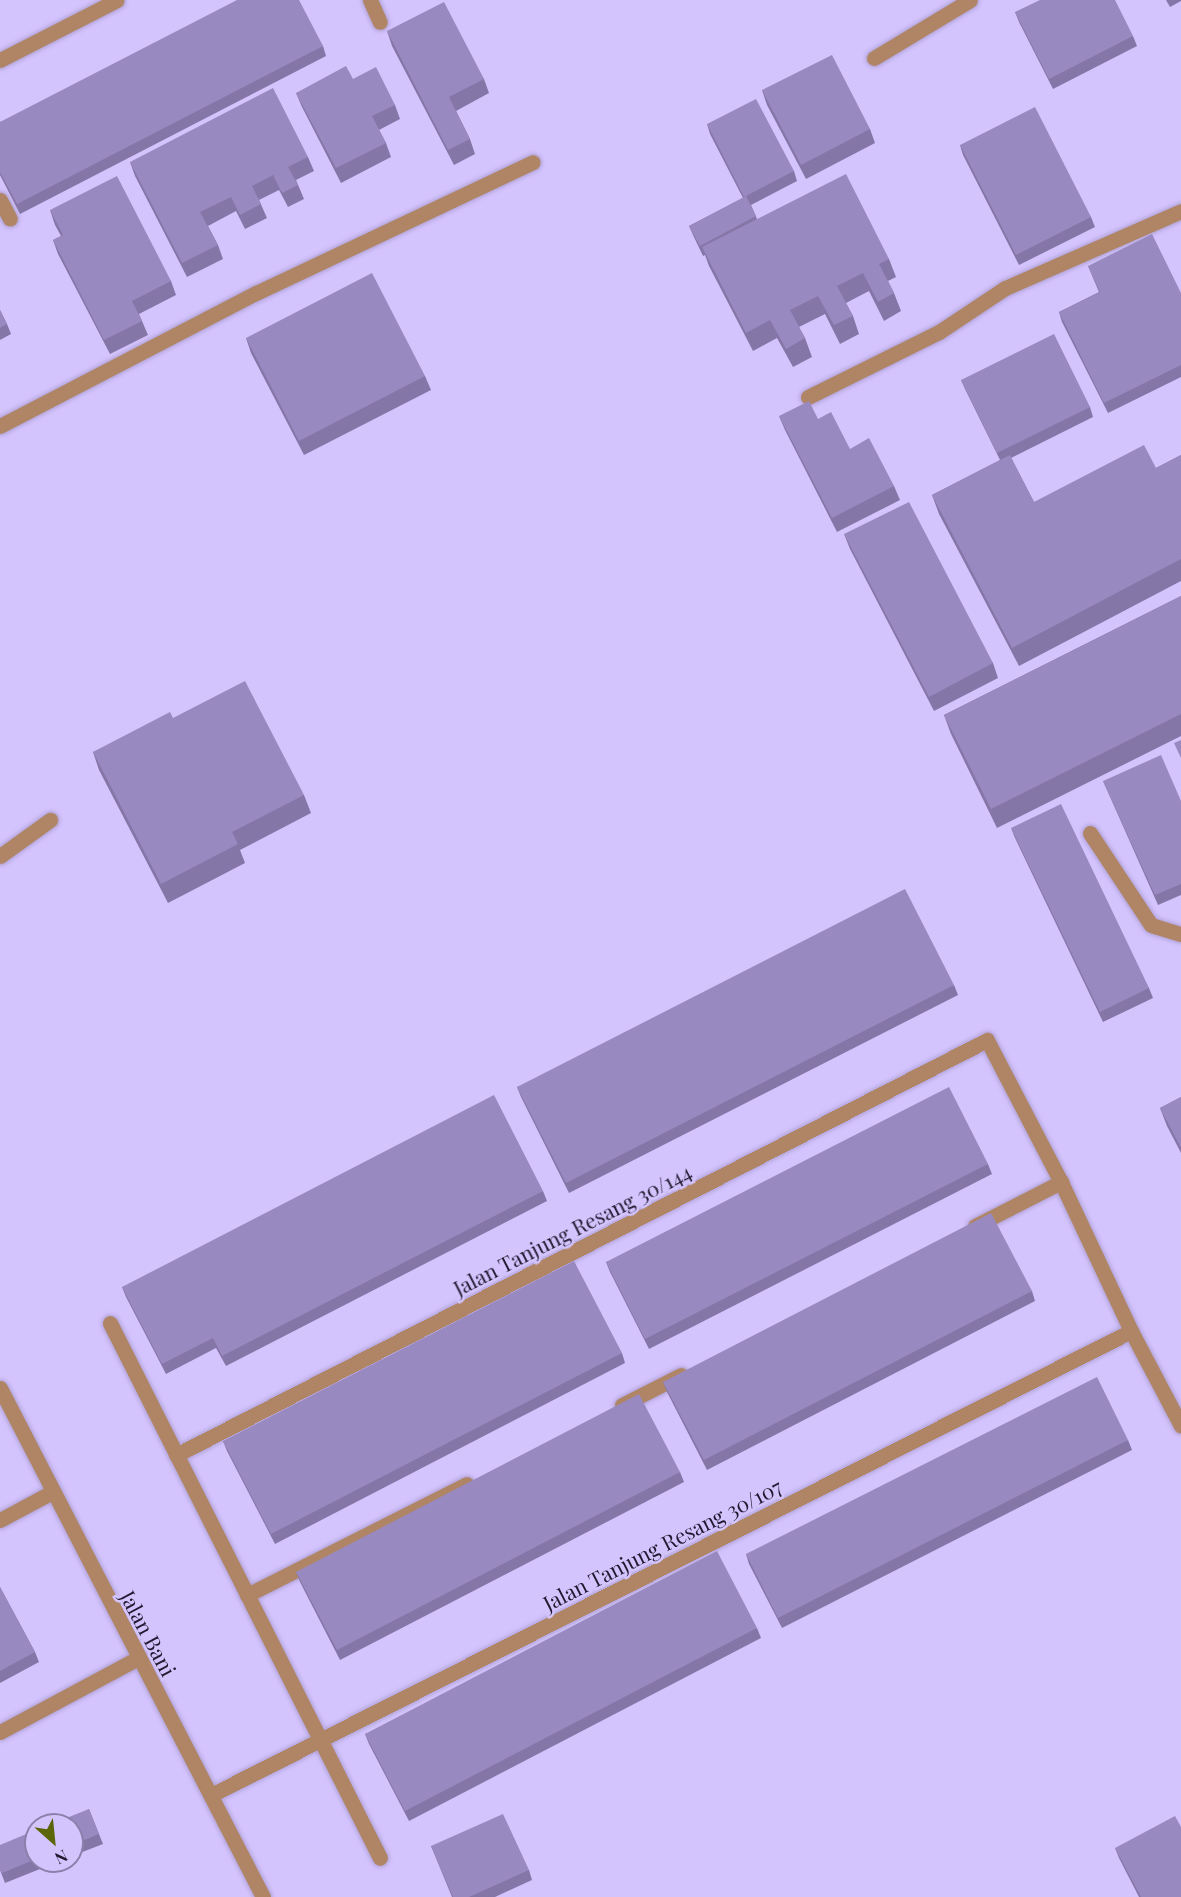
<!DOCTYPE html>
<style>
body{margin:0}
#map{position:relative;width:1181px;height:1897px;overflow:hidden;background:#d4c4fe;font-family:"Playfair Display",serif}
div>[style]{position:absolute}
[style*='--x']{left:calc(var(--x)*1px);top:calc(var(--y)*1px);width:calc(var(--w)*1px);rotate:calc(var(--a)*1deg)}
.roads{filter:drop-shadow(0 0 2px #b0a2d5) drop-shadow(0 0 2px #b0a2d5)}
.lane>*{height:15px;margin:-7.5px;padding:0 7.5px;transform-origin:7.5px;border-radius:7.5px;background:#af8565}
.street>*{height:15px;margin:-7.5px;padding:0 7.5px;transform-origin:7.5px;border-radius:7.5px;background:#af8565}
.wall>*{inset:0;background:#8476a6}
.building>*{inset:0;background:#9989c1}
span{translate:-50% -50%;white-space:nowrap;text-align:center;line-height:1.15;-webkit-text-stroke:5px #d4c4fe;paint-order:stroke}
.street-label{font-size:21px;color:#20192f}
.north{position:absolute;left:24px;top:1813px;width:60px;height:60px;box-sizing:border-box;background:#d4c4fe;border:2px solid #8c80ab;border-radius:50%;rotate:153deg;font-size:16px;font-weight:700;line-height:24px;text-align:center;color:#20192f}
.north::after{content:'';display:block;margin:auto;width:21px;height:27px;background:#5a6609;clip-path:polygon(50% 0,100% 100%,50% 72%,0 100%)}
</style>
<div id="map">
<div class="roads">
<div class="lane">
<div style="--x:0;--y:856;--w:62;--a:-35.8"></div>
<div style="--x:975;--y:1226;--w:97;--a:-27.1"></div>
<div style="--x:622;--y:1405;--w:66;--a:-27"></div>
<div style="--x:247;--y:1595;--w:246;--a:-26.8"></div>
</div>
<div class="street">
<div style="--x:370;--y:0;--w:24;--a:66"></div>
<div style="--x:874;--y:58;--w:112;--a:-31.1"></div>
<div style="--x:0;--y:60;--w:131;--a:-27.1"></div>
<div style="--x:0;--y:200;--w:21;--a:62"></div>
<div style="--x:808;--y:397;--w:146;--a:-26.4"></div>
<div style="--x:939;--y:332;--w:79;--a:-33.7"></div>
<div style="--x:1005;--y:288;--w:192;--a:-23.6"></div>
<div style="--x:0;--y:426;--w:288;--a:-27.5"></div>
<div style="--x:256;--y:293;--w:306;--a:-25.3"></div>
<div style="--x:1090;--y:833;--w:110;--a:56.5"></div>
<div style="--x:1151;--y:925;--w:31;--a:17"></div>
<div style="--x:110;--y:1323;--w:599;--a:63.22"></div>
<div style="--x:0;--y:1388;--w:573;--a:62.67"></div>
<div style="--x:176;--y:1455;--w:911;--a:-27.1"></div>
<div style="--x:987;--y:1040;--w:160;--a:62.5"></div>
<div style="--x:1061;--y:1182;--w:165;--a:64.8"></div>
<div style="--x:1131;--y:1331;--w:107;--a:62.2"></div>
<div style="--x:0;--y:1520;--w:59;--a:-28.3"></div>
<div style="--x:0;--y:1732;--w:157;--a:-28.2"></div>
<div style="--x:211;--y:1795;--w:1030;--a:-26.76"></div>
</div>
</div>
<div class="wall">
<div style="clip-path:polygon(1166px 0,1181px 0,1181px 1px,1170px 7px)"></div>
<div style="clip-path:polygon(1015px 12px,1133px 36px,1137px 46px,1053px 89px,1019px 22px)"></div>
<div style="clip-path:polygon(387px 31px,484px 79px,489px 93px,456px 111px,470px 139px,475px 154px,454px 165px,392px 46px)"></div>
<div style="clip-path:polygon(323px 46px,326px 56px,20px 214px,0 175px,0 122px)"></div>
<div style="clip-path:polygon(353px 79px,395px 105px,400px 119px,379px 130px,386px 143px,391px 157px,341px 183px,302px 107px,296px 93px)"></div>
<div style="clip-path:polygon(762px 90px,870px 129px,875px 143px,806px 179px,767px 105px)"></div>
<div style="clip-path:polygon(707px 124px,794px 171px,797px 181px,751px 205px,757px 219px,889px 259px,896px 277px,888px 281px,894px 293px,901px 311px,884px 321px,869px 291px,846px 303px,853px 316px,859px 334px,840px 344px,825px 314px,799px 327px,805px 338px,812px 357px,793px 367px,777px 338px,753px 351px,709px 266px,705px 255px,703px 256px,693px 235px,689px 226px,743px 198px,710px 134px)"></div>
<div style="clip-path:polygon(960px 145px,1091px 217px,1095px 227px,1019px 265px,963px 155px)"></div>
<div style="clip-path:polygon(308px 157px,314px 171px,296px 180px,304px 199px,288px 207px,279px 190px,259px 200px,267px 218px,245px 229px,236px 211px,208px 226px,218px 245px,223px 259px,187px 277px,135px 176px,130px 162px)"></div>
<div style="clip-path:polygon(50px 210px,171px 281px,176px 295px,139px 314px,148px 335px,110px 354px,58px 254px,53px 240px,61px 236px,55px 225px)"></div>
<div style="clip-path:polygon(1088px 266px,1181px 293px,1181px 377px,1108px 413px,1062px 322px,1059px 312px,1099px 292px)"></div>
<div style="clip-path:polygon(0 310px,7px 324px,11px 334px,0 340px)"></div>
<div style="clip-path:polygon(246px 338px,425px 376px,431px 390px,304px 455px,251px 353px)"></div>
<div style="clip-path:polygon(961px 380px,1090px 407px,1093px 417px,1011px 458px,1034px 502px,1156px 468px,1181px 455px,1181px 581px,1019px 666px,939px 514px,932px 495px,1000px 460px,965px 389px)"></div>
<div style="clip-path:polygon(779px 416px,850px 449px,894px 486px,900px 500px,837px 532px,785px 430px)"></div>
<div style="clip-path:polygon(844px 534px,993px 663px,998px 678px,934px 711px,850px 549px)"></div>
<div style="clip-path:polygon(1181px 596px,1181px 736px,997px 828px,951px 734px,944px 715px)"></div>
<div style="clip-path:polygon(173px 718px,304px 795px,311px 813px,240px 850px,245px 863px,168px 903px,99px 770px,93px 752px)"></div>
<div style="clip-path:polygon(1103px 781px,1181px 801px,1181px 895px,1158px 905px)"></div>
<div style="clip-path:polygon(1011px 828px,1149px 988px,1153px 998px,1103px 1022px,1015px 838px)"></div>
<div style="clip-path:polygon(954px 985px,958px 995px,569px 1193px,521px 1097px,517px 1087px)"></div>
<div style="clip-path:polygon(1181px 1097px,1181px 1153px,1167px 1126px,1160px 1108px)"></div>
<div style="clip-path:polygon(988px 1164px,992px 1174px,649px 1349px,610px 1272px,606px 1262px)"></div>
<div style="clip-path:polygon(543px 1191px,547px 1201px,226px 1366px,216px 1348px,166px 1374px,126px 1297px,122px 1287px)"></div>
<div style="clip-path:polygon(1032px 1291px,1035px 1301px,707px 1470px,667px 1392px,663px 1382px)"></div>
<div style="clip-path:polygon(622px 1353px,625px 1363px,275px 1544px,227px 1451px,223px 1441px)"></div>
<div style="clip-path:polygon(1128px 1440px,1132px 1450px,782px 1628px,749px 1564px,746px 1554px)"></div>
<div style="clip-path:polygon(680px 1472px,684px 1482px,340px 1660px,300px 1582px,296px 1572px)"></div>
<div style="clip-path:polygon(0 1587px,35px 1652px,39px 1662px,0 1683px)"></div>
<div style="clip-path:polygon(757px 1628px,761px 1638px,409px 1821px,369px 1744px,365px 1734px)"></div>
<div style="clip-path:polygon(89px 1809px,103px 1844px,72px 1856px,72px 1825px)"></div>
<div style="clip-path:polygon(36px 1830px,36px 1861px,60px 1861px,5px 1883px,0 1870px)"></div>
<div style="clip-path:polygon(431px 1846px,529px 1870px,532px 1880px,495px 1897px,452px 1897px)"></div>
<div style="clip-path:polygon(1115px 1848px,1181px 1897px,1139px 1897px,1119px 1858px)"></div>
</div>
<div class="building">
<div style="clip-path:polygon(237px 0,299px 0,323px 46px,17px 204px,0 172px,0 122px)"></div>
<div style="clip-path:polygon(1040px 0,1115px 0,1133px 36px,1049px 79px,1015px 12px)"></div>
<div style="clip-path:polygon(444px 2px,484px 79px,449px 97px,470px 139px,448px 150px,387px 31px)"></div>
<div style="clip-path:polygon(832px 55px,870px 129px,801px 165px,762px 90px)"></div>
<div style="clip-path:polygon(346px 66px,353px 79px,376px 67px,395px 105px,372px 116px,386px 143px,336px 168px,296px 93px)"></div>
<div style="clip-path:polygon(273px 88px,308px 157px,288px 167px,298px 185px,282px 193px,273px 175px,252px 186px,261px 204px,240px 215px,231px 197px,200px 212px,218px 245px,182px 263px,130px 162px)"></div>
<div style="clip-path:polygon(756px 99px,794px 171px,744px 197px,707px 124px)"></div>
<div style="clip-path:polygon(1035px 107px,1091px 217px,1016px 255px,960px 145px)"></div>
<div style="clip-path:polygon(846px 174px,889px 259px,879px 264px,894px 293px,878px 302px,863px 273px,837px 286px,853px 316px,834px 325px,818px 296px,790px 310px,805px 338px,786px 349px,770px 320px,746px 333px,702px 247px)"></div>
<div style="clip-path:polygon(117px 176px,171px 281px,132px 301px,142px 321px,104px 340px,53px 240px,63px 235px,50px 210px)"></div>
<div style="clip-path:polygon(746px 196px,756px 216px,700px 246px,689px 226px)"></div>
<div style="clip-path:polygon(1152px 234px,1181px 293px,1181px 365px,1104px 403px,1059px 312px,1100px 292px,1088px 266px)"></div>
<div style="clip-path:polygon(372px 273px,425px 376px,299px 441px,246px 338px)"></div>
<div style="clip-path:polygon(0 310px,7px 324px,0 328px)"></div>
<div style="clip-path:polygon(1054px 334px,1090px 407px,997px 453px,961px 380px)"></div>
<div style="clip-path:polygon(809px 401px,818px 419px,831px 412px,850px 449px,869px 438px,894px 486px,832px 518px,779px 416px)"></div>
<div style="clip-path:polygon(1144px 445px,1156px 468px,1181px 455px,1181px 559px,1012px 648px,932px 495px,1010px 455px,1034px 502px)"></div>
<div style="clip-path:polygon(909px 502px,993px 663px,929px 697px,844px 534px)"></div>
<div style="clip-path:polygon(1181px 596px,1181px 714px,991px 809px,944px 715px)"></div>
<div style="clip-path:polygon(245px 681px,304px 795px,232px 832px,238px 844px,161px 884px,93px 752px,170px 712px,173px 718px)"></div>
<div style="clip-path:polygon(1181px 740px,1181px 758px,1174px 743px)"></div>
<div style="clip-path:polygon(1161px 755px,1181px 801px,1181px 884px,1155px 895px,1103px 781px)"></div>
<div style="clip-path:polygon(1061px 804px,1149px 988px,1100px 1012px,1011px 828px)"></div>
<div style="clip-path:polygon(905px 889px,954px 985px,566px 1183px,517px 1087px)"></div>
<div style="clip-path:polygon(949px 1087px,988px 1164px,645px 1339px,606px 1262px)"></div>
<div style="clip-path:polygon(494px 1095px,543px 1191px,222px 1356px,213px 1338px,162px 1364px,122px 1287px)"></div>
<div style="clip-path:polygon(1181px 1097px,1181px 1148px,1160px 1108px)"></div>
<div style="clip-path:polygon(991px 1213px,1032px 1291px,704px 1460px,663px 1382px)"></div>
<div style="clip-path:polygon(574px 1261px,622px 1353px,271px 1534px,223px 1441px)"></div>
<div style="clip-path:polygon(1097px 1377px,1128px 1440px,778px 1618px,746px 1554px)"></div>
<div style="clip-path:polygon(639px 1394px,680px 1472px,337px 1650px,296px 1572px)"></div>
<div style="clip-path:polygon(717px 1551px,757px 1628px,405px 1811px,365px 1734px)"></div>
<div style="clip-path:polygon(0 1587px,35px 1652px,0 1671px)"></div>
<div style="clip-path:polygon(89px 1809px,99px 1834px,72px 1845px,72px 1825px,49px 1825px)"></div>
<div style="clip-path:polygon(503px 1814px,529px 1870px,469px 1897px,453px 1897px,431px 1846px)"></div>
<div style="clip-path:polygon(1175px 1816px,1181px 1827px,1181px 1897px,1141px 1897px,1115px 1848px)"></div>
<div style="clip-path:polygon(36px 1830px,36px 1859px,2px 1873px,0 1869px,0 1845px)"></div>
</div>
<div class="street-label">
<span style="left:572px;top:1229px;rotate:-27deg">Jalan Tanjung Resang 30/144</span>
<span style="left:662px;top:1544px;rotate:-27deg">Jalan Tanjung Resang 30/107</span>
<span style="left:149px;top:1633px;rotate:62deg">Jalan Bani</span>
</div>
<div class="north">N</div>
</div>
